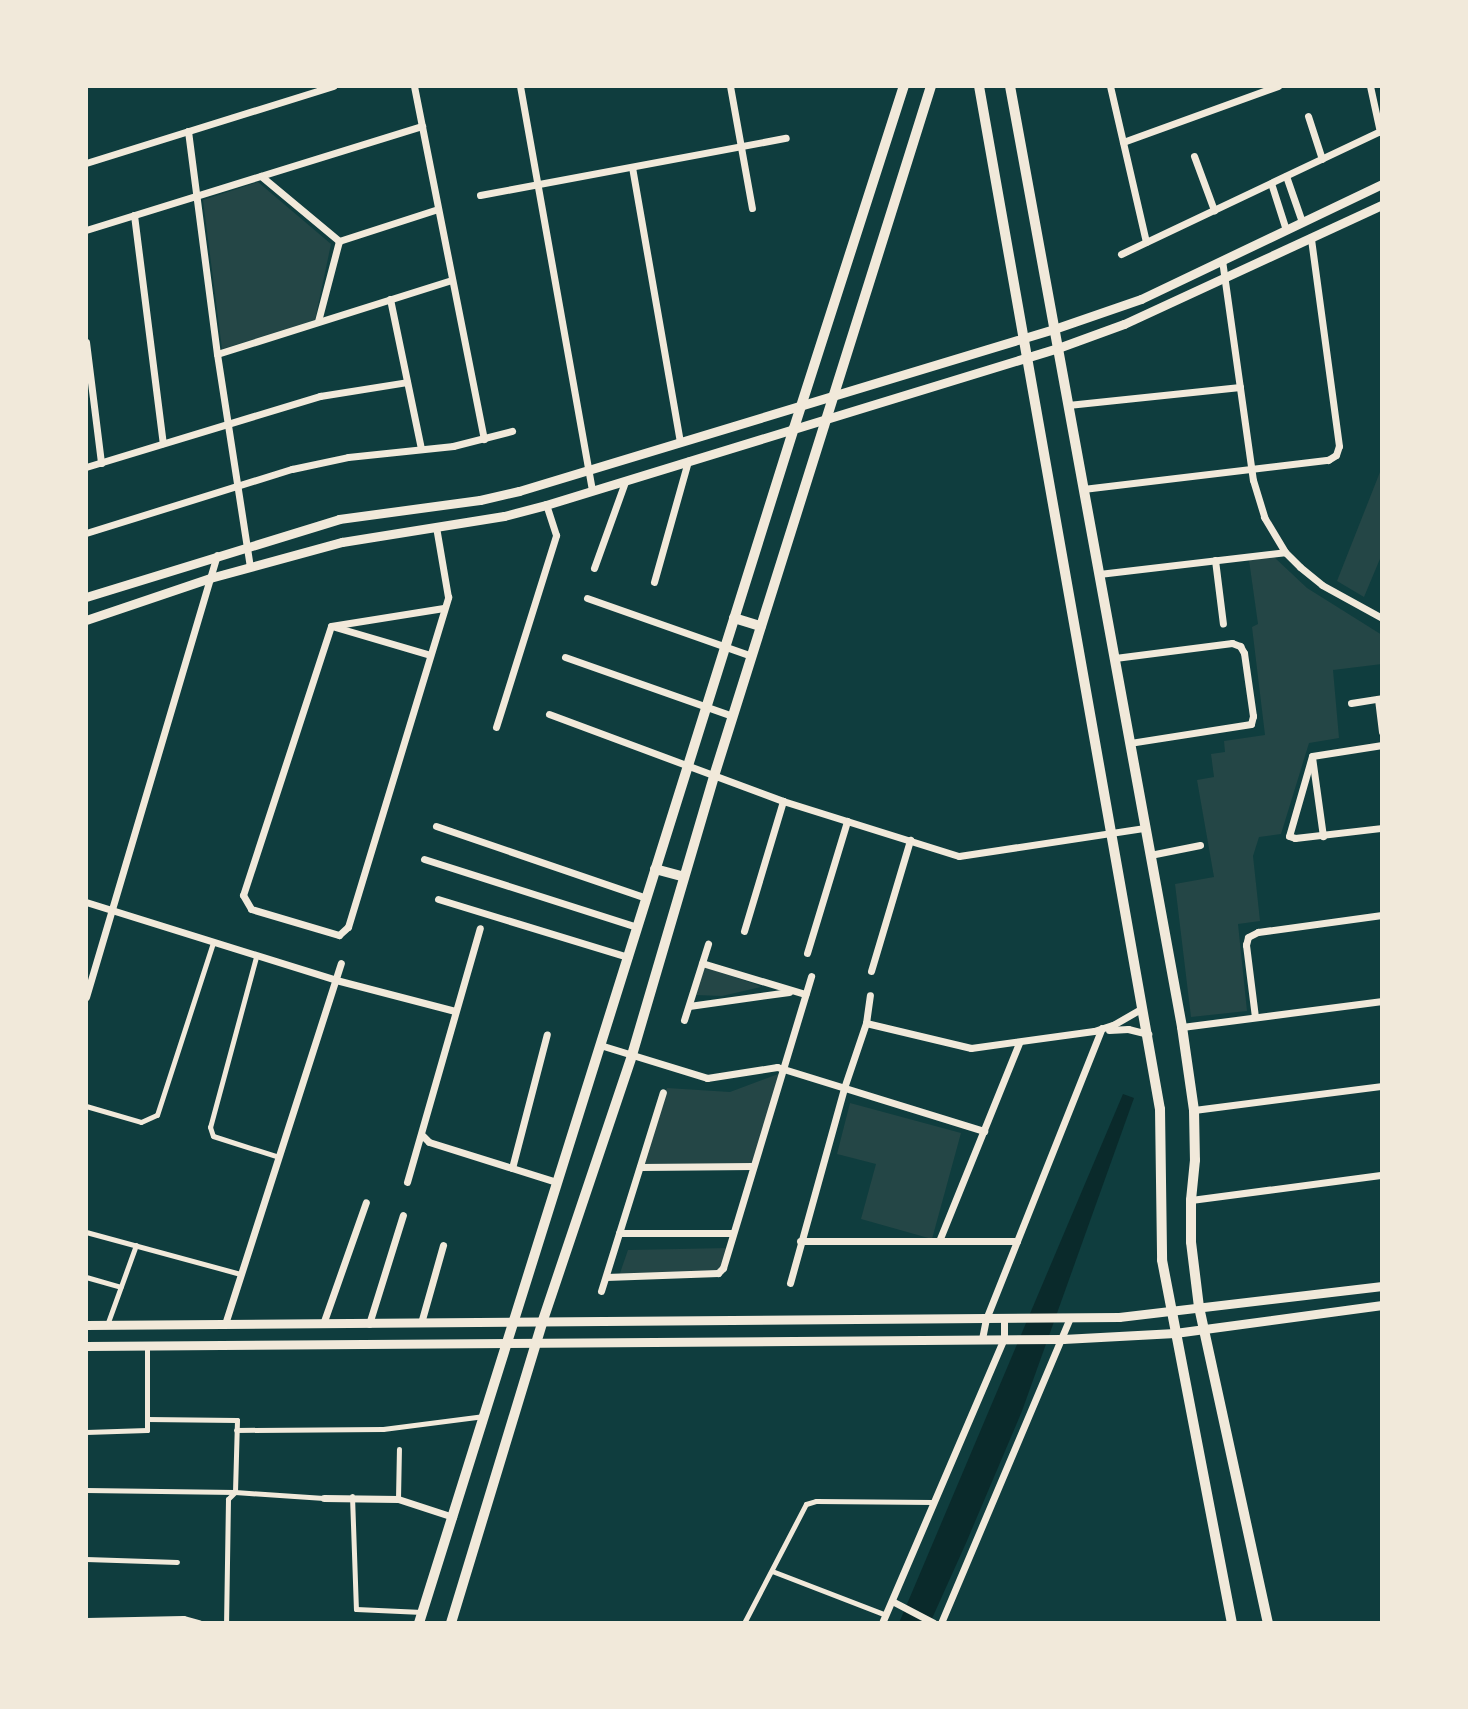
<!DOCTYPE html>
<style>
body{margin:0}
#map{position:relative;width:1468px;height:1709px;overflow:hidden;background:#0f3d3e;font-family:Overpass,sans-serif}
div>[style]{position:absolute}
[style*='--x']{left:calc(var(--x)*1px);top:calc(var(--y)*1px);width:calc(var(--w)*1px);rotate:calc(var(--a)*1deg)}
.green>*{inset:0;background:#244646}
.water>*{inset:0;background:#0a2a2b}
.pedestrian>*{height:5px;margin:-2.5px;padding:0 2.5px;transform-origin:2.5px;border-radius:2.5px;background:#f1e9da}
.minor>*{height:7px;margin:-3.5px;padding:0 3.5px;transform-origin:3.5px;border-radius:3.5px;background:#f1e9da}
.tertiary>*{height:9px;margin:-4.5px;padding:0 4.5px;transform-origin:4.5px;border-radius:4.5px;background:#f1e9da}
.secondary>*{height:10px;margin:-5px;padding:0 5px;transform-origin:5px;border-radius:5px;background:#f1e9da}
.primary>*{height:10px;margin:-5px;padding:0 5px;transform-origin:5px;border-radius:5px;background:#f1e9da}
span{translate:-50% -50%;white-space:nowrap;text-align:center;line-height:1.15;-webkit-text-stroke:7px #f1e9da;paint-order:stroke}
.frame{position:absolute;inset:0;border:88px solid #f1e9da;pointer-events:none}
</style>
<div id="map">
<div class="green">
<div style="clip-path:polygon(258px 182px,331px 244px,315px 320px,222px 349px,203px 200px)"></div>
<div style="clip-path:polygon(1382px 467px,1382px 554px,1364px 597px,1337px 581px)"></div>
<div style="clip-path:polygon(1274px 557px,1307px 588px,1382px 635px,1382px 664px,1333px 670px,1339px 738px,1309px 743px,1281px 834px,1259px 837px,1253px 856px,1260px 921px,1238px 924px,1247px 1011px,1191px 1017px,1175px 884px,1214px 877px,1197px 780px,1214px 777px,1211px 754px,1225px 752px,1224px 741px,1265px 735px,1252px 627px,1258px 624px,1249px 560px)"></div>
<div style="clip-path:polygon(704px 967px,755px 984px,761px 987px,722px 996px,696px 995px)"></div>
<div style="clip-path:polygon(781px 1073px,753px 1166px,640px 1167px,667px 1088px,730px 1092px)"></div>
<div style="clip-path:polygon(850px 1103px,961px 1133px,932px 1239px,861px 1219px,876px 1164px,837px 1154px)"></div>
<div style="clip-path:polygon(729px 1248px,718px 1273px,619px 1276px,628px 1250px)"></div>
</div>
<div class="water">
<div style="clip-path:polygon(1123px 1094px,1134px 1098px,1022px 1411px,966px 1543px,930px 1623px,899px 1623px)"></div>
</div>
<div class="pedestrian">
<div style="--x:256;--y:957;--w:176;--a:105.1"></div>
<div style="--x:210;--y:1127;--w:9;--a:72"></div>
<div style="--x:213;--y:1136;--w:69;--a:17.7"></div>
<div style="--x:86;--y:1106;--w:57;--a:16.2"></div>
<div style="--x:141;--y:1122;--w:17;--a:-24"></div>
<div style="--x:157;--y:1115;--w:181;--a:-72"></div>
<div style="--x:86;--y:1232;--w:161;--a:15.2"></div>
<div style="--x:86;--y:1277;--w:36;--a:16"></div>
<div style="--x:107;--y:1325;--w:85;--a:-70.1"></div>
<div style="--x:147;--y:1419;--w:90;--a:0.6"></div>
<div style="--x:237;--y:1420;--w:72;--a:91.6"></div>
<div style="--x:235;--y:1492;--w:10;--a:135"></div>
<div style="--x:228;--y:1499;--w:124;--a:90.9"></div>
<div style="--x:236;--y:1430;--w:147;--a:-0.4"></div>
<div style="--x:383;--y:1429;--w:102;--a:-7.3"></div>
<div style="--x:86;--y:1432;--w:61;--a:-1.9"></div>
<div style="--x:147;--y:1430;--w:85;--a:-90"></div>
<div style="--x:86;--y:1490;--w:149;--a:0.8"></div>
<div style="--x:235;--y:1492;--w:89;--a:3.9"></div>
<div style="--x:352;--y:1496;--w:113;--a:88"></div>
<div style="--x:356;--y:1609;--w:66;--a:2.6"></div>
<div style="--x:398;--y:1499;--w:50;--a:-88.9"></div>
<div style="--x:86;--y:1559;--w:91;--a:1.9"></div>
<div style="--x:772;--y:1571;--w:122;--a:21.1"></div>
<div style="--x:744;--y:1623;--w:134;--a:-62.5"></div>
<div style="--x:806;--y:1504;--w:10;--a:-17"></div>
<div style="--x:816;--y:1501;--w:117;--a:0.5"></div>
</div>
<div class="minor">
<div style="--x:414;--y:86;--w:360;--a:78.8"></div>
<div style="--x:520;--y:86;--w:411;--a:79.9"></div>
<div style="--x:730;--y:86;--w:124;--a:79.8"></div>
<div style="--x:1110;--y:86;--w:160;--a:77"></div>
<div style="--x:1370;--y:86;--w:47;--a:77.7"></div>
<div style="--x:1308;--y:116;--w:45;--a:72"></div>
<div style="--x:188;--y:131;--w:225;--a:82.6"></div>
<div style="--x:217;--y:354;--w:215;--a:81.2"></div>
<div style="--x:1123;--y:142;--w:165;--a:-19.9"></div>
<div style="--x:1194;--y:156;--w:58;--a:69.7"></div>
<div style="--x:86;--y:163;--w:259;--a:-17.3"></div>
<div style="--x:632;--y:167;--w:279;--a:80.1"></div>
<div style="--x:261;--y:176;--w:102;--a:39.8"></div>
<div style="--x:339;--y:241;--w:83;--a:104.7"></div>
<div style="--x:1286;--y:176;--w:49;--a:70.8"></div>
<div style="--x:1271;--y:183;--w:49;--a:72.3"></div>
<div style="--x:480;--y:195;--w:311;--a:-10.6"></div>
<div style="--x:134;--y:215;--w:230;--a:82.8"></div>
<div style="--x:86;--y:230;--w:352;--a:-17.2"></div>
<div style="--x:339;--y:241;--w:104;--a:-17.9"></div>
<div style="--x:1121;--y:254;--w:289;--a:-25.4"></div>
<div style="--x:1222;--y:260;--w:222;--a:82"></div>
<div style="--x:1253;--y:480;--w:39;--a:73"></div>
<div style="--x:1264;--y:517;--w:41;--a:59"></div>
<div style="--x:1285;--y:552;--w:21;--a:45"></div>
<div style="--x:1300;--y:567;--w:28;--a:39"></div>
<div style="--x:1322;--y:585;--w:68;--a:28.8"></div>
<div style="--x:390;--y:299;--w:153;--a:78.3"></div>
<div style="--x:86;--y:342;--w:122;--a:82.9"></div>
<div style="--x:217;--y:354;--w:246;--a:-17.5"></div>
<div style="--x:1068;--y:405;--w:173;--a:-6"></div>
<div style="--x:86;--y:467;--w:245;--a:-16.9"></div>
<div style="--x:320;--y:396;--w:88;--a:-9.1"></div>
<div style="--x:1083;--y:489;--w:247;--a:-6.8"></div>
<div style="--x:1328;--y:460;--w:9;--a:-32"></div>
<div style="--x:1336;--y:455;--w:9;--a:-72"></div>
<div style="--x:1339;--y:446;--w:209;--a:-97.7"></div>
<div style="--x:86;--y:533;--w:216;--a:-17.3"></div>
<div style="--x:292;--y:469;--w:57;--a:-12.1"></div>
<div style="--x:348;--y:457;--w:106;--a:-6"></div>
<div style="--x:453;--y:446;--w:61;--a:-14.3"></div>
<div style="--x:1215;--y:560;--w:64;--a:82.9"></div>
<div style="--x:594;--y:568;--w:91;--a:-70.2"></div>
<div style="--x:1099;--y:574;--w:187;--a:-6.7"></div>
<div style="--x:654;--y:582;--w:126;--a:-74.3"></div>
<div style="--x:587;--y:598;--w:175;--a:19.4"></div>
<div style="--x:331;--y:626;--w:283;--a:108.1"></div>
<div style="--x:243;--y:895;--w:16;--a:60"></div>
<div style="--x:251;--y:909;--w:92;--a:16.5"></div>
<div style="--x:339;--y:935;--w:12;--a:-42"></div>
<div style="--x:348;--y:927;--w:345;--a:-73.1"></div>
<div style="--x:448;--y:597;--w:71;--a:-99.7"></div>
<div style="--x:331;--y:626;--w:114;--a:-9.1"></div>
<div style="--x:335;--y:627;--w:99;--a:16.4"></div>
<div style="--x:565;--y:657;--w:178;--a:19.4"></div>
<div style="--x:1115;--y:658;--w:118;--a:-7.3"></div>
<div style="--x:1232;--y:643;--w:9;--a:21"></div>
<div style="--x:1240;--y:646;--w:8;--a:60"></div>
<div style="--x:1244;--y:653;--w:64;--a:81.9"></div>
<div style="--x:1253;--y:716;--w:8;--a:104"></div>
<div style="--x:1251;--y:724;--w:122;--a:171.1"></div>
<div style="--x:1378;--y:699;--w:33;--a:83"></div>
<div style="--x:1351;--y:703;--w:31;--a:-9"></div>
<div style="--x:549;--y:714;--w:250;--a:20.4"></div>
<div style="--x:783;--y:801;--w:184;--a:17.4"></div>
<div style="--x:959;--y:856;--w:188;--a:-8.6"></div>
<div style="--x:496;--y:727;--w:201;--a:-72.6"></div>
<div style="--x:556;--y:535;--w:32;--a:-108"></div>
<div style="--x:1312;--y:756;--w:83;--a:106"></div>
<div style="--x:1289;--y:836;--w:6;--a:18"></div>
<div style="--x:1295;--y:838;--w:88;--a:-6.6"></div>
<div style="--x:1312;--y:756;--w:71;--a:-8.9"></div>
<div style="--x:1312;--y:757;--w:80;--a:82.1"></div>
<div style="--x:436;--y:826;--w:222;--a:18.9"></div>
<div style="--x:1150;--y:855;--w:51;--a:-11.3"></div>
<div style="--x:424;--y:859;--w:224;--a:17.7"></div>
<div style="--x:438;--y:899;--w:199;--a:17"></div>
<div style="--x:86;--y:902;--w:262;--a:17.3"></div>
<div style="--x:336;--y:980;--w:123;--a:14.6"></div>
<div style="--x:744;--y:931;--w:136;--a:-73.3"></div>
<div style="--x:807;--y:953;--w:138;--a:-73.1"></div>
<div style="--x:702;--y:963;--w:108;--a:16.8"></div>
<div style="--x:871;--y:971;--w:137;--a:-73.4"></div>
<div style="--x:86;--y:997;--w:461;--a:-73.5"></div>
<div style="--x:689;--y:1006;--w:101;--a:-8"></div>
<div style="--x:1255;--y:1017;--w:73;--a:-97.1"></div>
<div style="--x:1246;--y:945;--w:8;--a:-76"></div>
<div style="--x:1248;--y:937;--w:11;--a:-27"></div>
<div style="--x:1258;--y:932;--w:125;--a:-7.8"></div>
<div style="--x:684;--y:1020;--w:80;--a:-72.5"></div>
<div style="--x:866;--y:1023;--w:108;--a:13.4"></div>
<div style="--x:971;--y:1048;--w:124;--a:-7.9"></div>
<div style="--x:1094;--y:1031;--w:20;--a:-18"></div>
<div style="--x:1113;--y:1025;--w:34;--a:-30"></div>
<div style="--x:1182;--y:1027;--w:202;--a:-7.4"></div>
<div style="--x:1109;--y:1030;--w:19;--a:-3"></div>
<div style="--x:1128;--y:1029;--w:21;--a:14"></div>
<div style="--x:600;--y:1045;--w:112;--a:17.1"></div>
<div style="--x:707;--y:1078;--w:71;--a:-8.9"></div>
<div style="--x:777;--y:1067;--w:217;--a:17.2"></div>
<div style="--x:1194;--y:1110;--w:190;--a:-7.3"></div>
<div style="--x:423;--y:1136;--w:8;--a:45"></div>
<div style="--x:429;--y:1142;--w:134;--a:17.4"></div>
<div style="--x:640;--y:1167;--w:113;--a:-0.5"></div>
<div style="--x:512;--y:1168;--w:138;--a:-75.4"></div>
<div style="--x:407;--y:1182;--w:264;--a:-74"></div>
<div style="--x:1191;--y:1200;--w:193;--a:-7.5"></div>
<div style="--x:619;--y:1233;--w:114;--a:0"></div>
<div style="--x:800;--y:1241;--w:217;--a:0"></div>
<div style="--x:939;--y:1241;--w:214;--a:-68"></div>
<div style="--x:606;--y:1277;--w:112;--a:-2"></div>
<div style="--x:718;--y:1273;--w:7;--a:-45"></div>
<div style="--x:723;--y:1268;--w:305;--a:-73.2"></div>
<div style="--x:790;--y:1283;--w:202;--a:-74.5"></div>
<div style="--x:844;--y:1088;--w:69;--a:-71.3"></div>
<div style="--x:866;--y:1023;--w:28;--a:-82"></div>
<div style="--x:601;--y:1291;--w:208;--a:-72.7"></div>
<div style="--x:421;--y:1323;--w:81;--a:-74.2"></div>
<div style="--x:225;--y:1324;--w:379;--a:-72.2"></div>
<div style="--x:323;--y:1324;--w:129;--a:-70.6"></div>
<div style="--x:369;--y:1324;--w:114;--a:-72.7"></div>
<div style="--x:982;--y:1339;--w:20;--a:-79"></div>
<div style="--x:986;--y:1319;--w:313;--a:-68.3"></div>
<div style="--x:324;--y:1498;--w:74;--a:0.8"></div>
<div style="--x:398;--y:1499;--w:58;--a:18.1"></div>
<div style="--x:892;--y:1601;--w:47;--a:27.6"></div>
<div style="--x:86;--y:1621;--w:97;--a:-1.2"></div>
<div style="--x:183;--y:1619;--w:16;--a:15"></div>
<div style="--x:882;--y:1623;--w:309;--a:-66.8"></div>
<div style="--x:1004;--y:1339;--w:20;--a:-90"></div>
<div style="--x:941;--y:1623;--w:331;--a:-67.1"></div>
</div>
<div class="tertiary">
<div style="--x:86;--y:597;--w:265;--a:-17.1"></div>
<div style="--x:339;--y:519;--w:142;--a:-7.7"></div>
<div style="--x:480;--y:500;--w:40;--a:-13"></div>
<div style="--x:519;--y:491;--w:559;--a:-16.85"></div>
<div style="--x:1054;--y:329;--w:92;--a:-19"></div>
<div style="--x:1141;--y:299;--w:267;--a:-25.5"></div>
<div style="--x:86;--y:620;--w:131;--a:-18.7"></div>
<div style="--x:210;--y:578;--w:137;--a:-15.3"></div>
<div style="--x:342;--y:542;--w:164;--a:-9.1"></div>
<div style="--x:504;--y:516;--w:43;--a:-14.7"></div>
<div style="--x:546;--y:505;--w:536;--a:-17.05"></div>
<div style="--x:1058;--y:348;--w:70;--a:-20"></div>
<div style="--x:1124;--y:324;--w:284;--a:-24.8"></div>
<div style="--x:86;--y:1325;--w:1033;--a:-0.44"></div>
<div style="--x:1119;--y:1317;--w:265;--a:-6.7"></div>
<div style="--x:86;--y:1346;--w:977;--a:-0.41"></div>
<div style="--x:1063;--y:1339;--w:112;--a:-3.1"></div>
<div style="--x:1175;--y:1333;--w:209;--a:-7.7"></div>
</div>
<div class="secondary">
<div style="--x:734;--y:618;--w:28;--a:17"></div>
<div style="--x:655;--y:869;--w:30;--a:15"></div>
<div style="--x:419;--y:1623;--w:1252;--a:-72.58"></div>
<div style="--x:794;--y:428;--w:359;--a:-72.2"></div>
<div style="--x:451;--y:1623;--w:313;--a:-73.1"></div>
<div style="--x:542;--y:1323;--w:283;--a:-71.4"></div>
<div style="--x:632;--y:1055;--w:291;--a:-73.6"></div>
<div style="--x:714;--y:776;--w:723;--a:-72.54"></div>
</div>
<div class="primary">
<div style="--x:979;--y:86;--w:1039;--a:79.97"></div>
<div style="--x:1160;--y:1109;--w:151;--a:89.2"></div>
<div style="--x:1162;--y:1260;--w:370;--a:79.1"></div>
<div style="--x:1010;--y:86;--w:957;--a:79.64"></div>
<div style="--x:1182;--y:1027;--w:84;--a:81.8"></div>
<div style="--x:1194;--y:1110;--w:50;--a:88.9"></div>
<div style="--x:1195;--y:1160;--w:40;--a:95.7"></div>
<div style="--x:1191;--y:1200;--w:42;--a:90"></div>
<div style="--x:1191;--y:1242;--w:65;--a:83"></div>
<div style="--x:1199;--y:1307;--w:323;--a:77.7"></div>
</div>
<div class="frame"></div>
</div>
